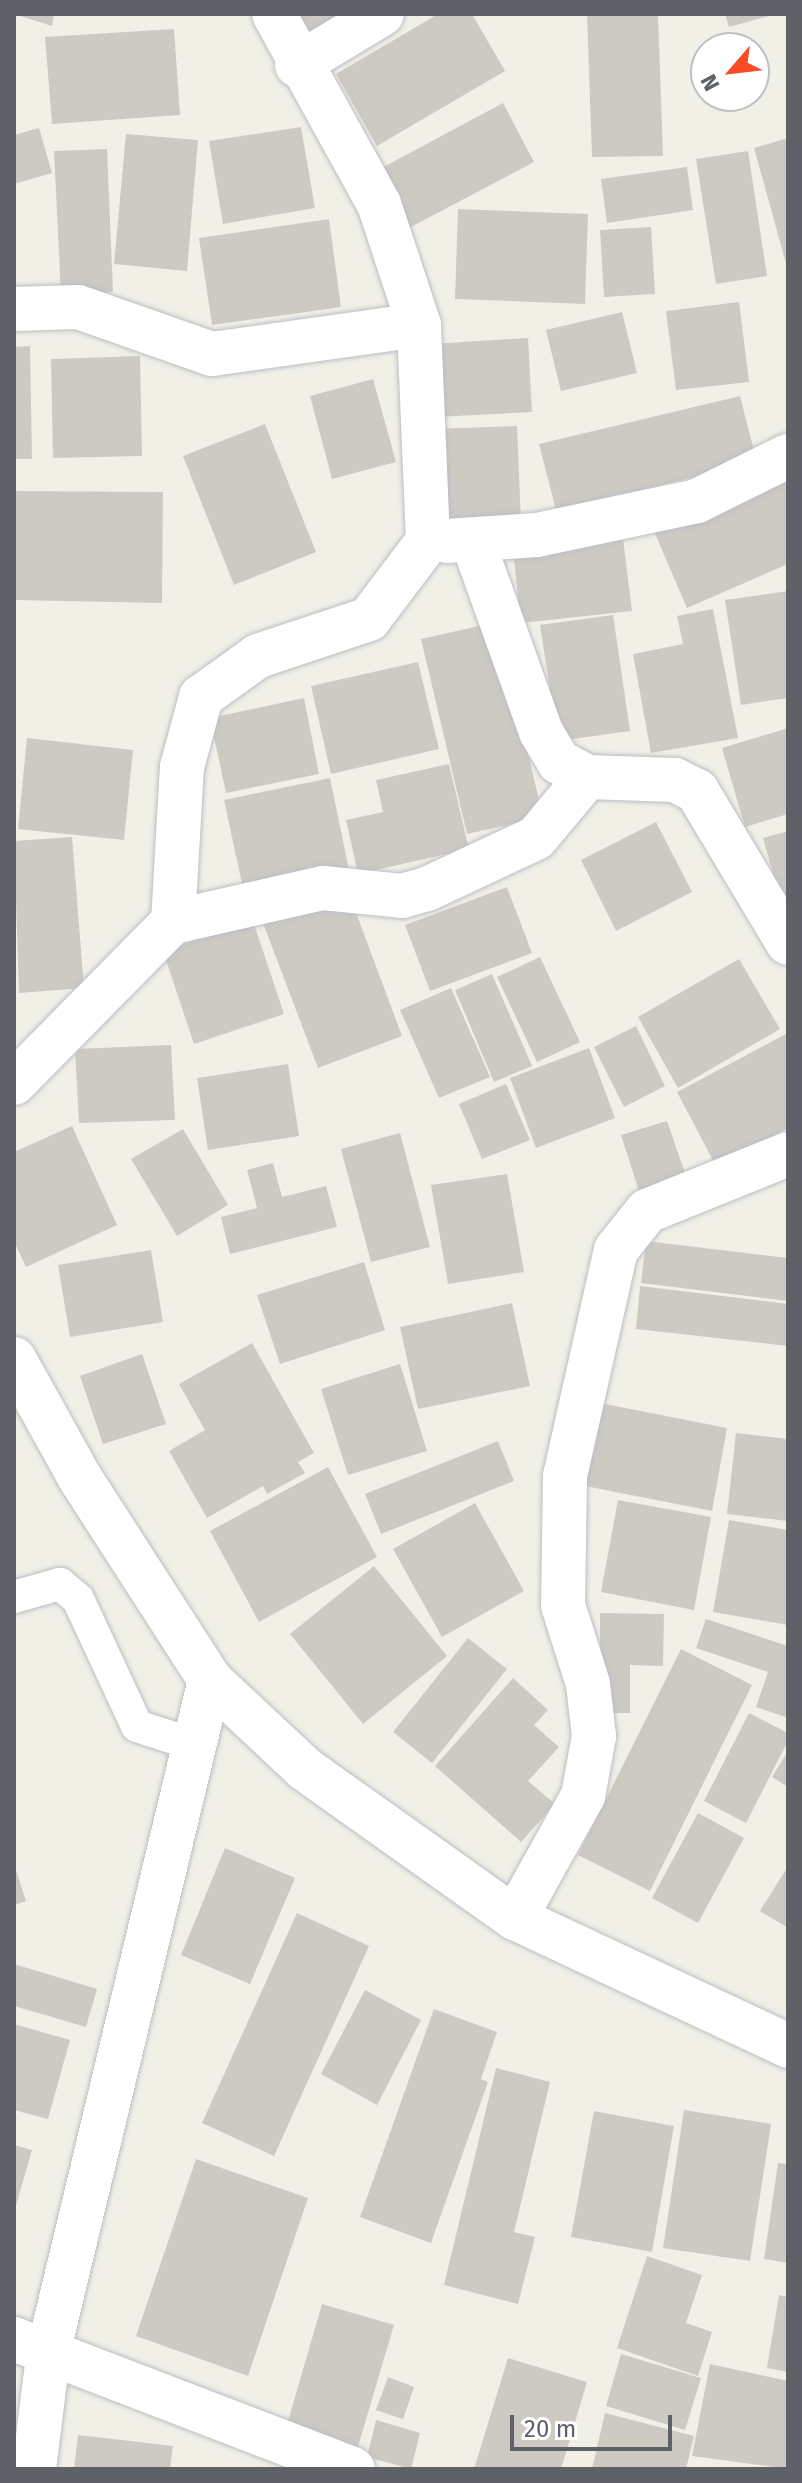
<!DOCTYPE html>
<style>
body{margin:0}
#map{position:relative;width:802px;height:2483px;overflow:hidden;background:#f1f0e7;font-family:"Fira Sans",sans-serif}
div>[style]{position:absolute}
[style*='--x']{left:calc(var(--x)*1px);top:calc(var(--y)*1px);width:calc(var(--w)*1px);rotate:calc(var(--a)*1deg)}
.building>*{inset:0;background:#cdcac4}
.roads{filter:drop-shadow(0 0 2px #bbbec3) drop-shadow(0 0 2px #bbbec3)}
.service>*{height:32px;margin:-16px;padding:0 16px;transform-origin:16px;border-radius:16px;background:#fff}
.minor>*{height:44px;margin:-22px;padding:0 22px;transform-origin:22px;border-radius:22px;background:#fff}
.secondary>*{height:44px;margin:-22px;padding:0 22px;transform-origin:22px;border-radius:22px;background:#fff}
span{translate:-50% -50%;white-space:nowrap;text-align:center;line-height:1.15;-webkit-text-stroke:6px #fff;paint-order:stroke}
.frame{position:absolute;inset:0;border:16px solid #5e6168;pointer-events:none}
.north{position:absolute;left:690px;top:32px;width:80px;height:80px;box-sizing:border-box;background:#fff;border:2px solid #bfc0c3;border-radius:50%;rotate:242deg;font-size:22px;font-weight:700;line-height:32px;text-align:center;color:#5e6168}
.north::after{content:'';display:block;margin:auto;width:28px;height:36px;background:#f84b26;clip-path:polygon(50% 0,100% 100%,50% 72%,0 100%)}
.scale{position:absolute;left:510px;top:2415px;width:162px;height:36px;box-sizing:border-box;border:4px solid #5e6168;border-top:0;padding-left:10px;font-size:24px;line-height:28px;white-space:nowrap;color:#5e6168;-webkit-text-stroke:6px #fff;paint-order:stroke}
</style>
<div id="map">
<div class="building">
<div style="clip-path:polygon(14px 14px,54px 14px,52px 26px)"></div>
<div style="clip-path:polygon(296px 14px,342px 14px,306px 33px)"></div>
<div style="clip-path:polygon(438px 14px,472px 14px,505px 71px,377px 146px,336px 74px)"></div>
<div style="clip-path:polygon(587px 14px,658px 14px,663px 156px,592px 157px)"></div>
<div style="clip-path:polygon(725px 14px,772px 14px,772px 15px,729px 27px)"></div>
<div style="clip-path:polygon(174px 29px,180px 115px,52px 124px,45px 37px)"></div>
<div style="clip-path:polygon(503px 103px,534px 162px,409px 228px,378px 170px)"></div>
<div style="clip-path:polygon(301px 127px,315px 208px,223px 224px,209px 141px)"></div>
<div style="clip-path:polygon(39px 128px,52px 173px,14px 184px,14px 135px)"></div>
<div style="clip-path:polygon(126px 134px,198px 140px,187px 271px,114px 264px)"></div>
<div style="clip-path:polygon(788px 138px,788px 267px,787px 267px,754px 148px)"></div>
<div style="clip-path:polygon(107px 149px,113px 292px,61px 295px,54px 151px)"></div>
<div style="clip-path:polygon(748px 151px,767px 276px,716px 284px,696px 159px)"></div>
<div style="clip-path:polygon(687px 167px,693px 210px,607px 223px,601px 179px)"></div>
<div style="clip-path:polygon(458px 209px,588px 214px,585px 304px,455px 299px)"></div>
<div style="clip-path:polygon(329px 219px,341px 307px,212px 325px,199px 238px)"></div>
<div style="clip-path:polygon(651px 227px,655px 294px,604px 297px,600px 230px)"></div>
<div style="clip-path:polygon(739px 302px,749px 382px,676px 390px,666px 311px)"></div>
<div style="clip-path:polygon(622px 312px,637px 373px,561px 391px,546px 330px)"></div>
<div style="clip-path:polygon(528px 338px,532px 412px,436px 417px,431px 344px)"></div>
<div style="clip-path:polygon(30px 346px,32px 459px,14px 459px,14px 347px)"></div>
<div style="clip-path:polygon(140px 356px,142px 456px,53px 458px,51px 359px)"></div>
<div style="clip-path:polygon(373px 379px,396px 462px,332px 479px,310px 396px)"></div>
<div style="clip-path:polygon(740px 396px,757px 462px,556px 510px,539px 444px)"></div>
<div style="clip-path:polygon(265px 424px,316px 552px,234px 585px,183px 456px)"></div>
<div style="clip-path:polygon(517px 426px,521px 523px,437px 525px,434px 429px)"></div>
<div style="clip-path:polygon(788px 471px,788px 564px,687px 608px,653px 529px)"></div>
<div style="clip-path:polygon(14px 491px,163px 492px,162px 603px,14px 600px)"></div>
<div style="clip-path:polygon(622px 530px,632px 611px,521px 623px,512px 542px)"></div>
<div style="clip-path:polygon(788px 591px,788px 698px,741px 705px,725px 600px)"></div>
<div style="clip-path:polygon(713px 609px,738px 738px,651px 753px,633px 654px,683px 644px,677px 616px)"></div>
<div style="clip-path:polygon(613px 615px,630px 731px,558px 741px,540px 625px)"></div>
<div style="clip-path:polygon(497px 622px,543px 817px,467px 834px,421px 639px)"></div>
<div style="clip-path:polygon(418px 662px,439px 749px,331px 774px,311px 686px)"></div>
<div style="clip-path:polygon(304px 698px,319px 774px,226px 793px,210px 718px)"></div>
<div style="clip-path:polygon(788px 728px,788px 814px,745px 827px,722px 748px)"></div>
<div style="clip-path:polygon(27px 738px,133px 750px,124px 840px,18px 829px)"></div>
<div style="clip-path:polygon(449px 764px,469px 849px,358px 874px,346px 820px,383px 812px,376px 780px)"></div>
<div style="clip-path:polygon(330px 778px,349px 870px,244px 893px,224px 800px)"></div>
<div style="clip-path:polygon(656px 822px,692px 892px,616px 931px,581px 860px)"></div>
<div style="clip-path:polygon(788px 831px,788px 923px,787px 923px,763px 838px)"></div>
<div style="clip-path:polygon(72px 837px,84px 988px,19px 993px,14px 841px)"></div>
<div style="clip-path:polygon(507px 887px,532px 953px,430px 991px,405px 925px)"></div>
<div style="clip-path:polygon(348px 891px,402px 1036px,318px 1068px,263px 923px)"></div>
<div style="clip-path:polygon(253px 921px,284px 1014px,194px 1044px,163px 951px)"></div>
<div style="clip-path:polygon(540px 957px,580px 1042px,537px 1062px,497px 977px)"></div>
<div style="clip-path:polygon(739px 959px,780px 1029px,678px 1088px,638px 1017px)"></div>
<div style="clip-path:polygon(492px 974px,532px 1066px,494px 1082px,455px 990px)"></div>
<div style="clip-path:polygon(451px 988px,490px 1077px,439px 1098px,400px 1010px)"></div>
<div style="clip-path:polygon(636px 1026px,665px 1086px,624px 1107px,594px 1047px)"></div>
<div style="clip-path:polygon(786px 1034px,788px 1128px,716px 1166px,677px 1092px)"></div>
<div style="clip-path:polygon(171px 1045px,175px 1120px,79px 1123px,75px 1049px)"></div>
<div style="clip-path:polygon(589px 1048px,615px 1118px,536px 1148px,510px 1078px)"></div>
<div style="clip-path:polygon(288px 1064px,299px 1136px,208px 1150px,197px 1078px)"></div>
<div style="clip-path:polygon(506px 1084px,530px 1140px,482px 1159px,459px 1104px)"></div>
<div style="clip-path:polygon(667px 1121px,686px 1176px,639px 1191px,621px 1135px)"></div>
<div style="clip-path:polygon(72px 1126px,117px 1225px,26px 1267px,14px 1241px,14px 1152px)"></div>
<div style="clip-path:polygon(183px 1129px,228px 1205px,177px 1236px,131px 1159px)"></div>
<div style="clip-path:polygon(400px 1133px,430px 1247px,371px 1262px,341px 1149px)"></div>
<div style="clip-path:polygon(273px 1163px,282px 1197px,326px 1186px,337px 1227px,230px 1254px,221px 1217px,257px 1208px,247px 1170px)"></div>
<div style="clip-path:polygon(507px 1174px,524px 1272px,448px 1284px,431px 1185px)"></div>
<div style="clip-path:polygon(646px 1241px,788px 1258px,788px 1301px,641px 1283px)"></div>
<div style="clip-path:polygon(151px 1250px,163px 1322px,70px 1337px,58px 1265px)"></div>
<div style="clip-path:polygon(364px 1262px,385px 1330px,280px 1364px,257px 1295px)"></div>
<div style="clip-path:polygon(640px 1286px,788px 1304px,788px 1346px,636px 1329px)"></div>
<div style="clip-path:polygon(512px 1303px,530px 1386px,418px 1409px,400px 1327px)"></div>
<div style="clip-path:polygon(252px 1343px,314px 1453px,298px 1462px,305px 1473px,267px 1494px,263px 1486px,207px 1518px,169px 1451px,205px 1430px,179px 1384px)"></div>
<div style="clip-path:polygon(142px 1354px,166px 1424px,103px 1444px,80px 1376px)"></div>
<div style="clip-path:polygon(400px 1364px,427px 1451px,348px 1475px,321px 1389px)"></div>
<div style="clip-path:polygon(590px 1401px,727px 1428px,712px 1511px,575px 1484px)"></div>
<div style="clip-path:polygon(736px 1433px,788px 1439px,788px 1521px,727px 1514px)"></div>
<div style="clip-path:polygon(498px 1441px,514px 1481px,381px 1534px,365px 1494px)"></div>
<div style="clip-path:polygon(328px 1467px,377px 1557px,259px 1622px,210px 1531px)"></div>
<div style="clip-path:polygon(618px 1500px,711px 1517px,694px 1610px,601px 1592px)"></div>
<div style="clip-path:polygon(475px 1503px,524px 1591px,442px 1637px,393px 1549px)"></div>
<div style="clip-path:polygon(729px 1520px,788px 1530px,788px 1625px,713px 1612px)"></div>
<div style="clip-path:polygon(374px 1566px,447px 1656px,363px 1724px,290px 1634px)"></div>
<div style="clip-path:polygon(600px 1613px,664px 1614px,663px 1666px,630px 1665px,630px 1713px,600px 1713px)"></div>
<div style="clip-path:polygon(706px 1619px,788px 1646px,788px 1718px,756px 1707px,768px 1672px,696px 1648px)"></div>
<div style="clip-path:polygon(468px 1638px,507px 1669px,432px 1763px,393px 1732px)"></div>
<div style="clip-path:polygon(681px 1649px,752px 1685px,650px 1891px,578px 1855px)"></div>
<div style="clip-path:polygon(513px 1678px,548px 1710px,534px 1725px,559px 1747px,528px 1781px,555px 1804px,521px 1842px,435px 1766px)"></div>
<div style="clip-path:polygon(749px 1713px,788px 1733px,788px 1741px,746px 1823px,704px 1801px)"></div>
<div style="clip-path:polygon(788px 1751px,788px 1787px,772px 1777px)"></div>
<div style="clip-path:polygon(698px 1813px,744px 1838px,698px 1923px,652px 1898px)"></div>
<div style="clip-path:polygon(225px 1848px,295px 1878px,250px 1984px,181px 1955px)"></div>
<div style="clip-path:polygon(14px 1864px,26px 1901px,14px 1905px)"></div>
<div style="clip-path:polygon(788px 1866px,788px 1928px,760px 1911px)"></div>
<div style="clip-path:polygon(297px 1913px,369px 1946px,274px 2156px,202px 2123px)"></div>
<div style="clip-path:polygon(14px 1964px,97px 1989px,86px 2027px,14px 2006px)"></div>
<div style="clip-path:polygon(365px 1990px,421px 2020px,377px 2105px,321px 2074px)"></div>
<div style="clip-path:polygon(434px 2009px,497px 2032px,481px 2079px,488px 2082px,431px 2243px,360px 2217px)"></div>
<div style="clip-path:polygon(14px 2024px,70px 2040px,48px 2119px,14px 2110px)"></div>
<div style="clip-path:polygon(496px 2068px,550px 2082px,514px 2232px,535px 2237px,518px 2304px,444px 2285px)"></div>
<div style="clip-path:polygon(684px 2110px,771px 2124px,750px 2261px,663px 2248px)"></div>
<div style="clip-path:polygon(594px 2111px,674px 2126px,652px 2252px,571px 2237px)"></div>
<div style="clip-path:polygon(14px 2145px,32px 2150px,15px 2209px,14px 2208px)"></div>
<div style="clip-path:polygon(196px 2159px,308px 2198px,248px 2376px,136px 2336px)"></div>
<div style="clip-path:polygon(778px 2163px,788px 2164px,788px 2263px,764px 2259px)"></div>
<div style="clip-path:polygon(647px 2256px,702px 2275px,686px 2323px,712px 2332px,698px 2376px,617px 2348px)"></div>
<div style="clip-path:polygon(779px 2295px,788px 2297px,788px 2372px,767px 2368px)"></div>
<div style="clip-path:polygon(322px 2304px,394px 2325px,357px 2450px,286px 2428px)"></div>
<div style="clip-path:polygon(621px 2354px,701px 2378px,685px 2430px,606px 2406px)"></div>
<div style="clip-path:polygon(508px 2358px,587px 2382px,561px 2469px,474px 2469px)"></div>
<div style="clip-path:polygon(710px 2364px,788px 2381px,788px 2469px,692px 2456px)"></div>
<div style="clip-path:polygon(388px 2377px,414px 2387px,403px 2419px,376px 2410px)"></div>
<div style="clip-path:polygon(605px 2413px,694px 2436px,686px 2469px,592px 2469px)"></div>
<div style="clip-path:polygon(376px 2420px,420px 2433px,411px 2469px,367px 2457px)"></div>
<div style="clip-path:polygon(78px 2435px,173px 2446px,170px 2469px,74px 2469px)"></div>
</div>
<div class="roads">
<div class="service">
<div style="--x:14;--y:1597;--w:48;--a:-15.8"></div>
<div style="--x:60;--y:1584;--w:23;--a:40"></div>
<div style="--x:78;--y:1599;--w:140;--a:65.1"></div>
<div style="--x:137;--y:1726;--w:61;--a:18.1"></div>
</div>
<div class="minor">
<div style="--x:297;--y:65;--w:99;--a:-31"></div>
<div style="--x:14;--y:309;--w:64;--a:-1.8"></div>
<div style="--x:78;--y:307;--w:142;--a:19.3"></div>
<div style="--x:212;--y:354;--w:209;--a:-8"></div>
<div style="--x:447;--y:541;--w:90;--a:-3.8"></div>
<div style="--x:537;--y:535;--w:164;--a:-12"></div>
<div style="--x:697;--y:501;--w:102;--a:-26.3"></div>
<div style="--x:473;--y:542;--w:202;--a:70.3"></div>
<div style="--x:541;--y:732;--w:35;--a:59"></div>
<div style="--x:559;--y:762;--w:32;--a:28"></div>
<div style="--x:587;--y:777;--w:88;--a:2"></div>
<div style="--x:675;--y:780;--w:25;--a:27"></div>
<div style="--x:697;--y:791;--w:177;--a:59.1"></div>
<div style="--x:173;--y:922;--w:154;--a:-12.8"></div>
<div style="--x:323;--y:888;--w:79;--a:5.8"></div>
<div style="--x:402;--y:896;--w:26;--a:-16"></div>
<div style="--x:427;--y:889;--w:120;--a:-25.1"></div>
<div style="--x:536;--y:838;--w:80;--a:-50.1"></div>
<div style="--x:14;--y:1083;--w:226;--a:-45.4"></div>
<div style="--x:173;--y:922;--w:155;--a:-86.7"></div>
<div style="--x:182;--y:767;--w:73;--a:-74.8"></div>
<div style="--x:201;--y:697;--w:70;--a:-35.7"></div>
<div style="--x:258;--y:656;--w:117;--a:-18.4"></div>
<div style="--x:369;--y:619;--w:98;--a:-52.9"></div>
<div style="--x:428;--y:541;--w:216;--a:-92.4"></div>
<div style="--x:419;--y:325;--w:127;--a:-108.3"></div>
<div style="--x:379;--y:204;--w:217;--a:-118.9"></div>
<div style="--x:515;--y:1918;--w:140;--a:-60.9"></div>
<div style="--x:583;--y:1796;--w:61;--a:-79.6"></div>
<div style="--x:594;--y:1736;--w:52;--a:-96.6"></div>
<div style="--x:588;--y:1684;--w:83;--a:-107.6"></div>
<div style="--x:563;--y:1605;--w:129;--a:-89.1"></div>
<div style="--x:565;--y:1476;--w:232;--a:-77.3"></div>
<div style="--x:616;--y:1250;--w:50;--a:-51.5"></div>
<div style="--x:647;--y:1211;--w:152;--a:-22"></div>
<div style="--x:14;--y:2339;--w:363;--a:21"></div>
<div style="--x:34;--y:2469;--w:121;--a:-82.9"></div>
<div style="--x:49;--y:2349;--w:688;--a:-76.47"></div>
</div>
<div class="secondary">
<div style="--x:14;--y:1359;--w:136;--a:61"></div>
<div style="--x:80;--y:1478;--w:240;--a:57.2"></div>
<div style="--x:210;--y:1680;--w:130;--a:43.1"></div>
<div style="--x:305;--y:1769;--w:257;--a:35.4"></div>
<div style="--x:515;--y:1918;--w:302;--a:25.1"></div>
</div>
</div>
<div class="frame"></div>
<div class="north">N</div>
<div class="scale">20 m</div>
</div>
